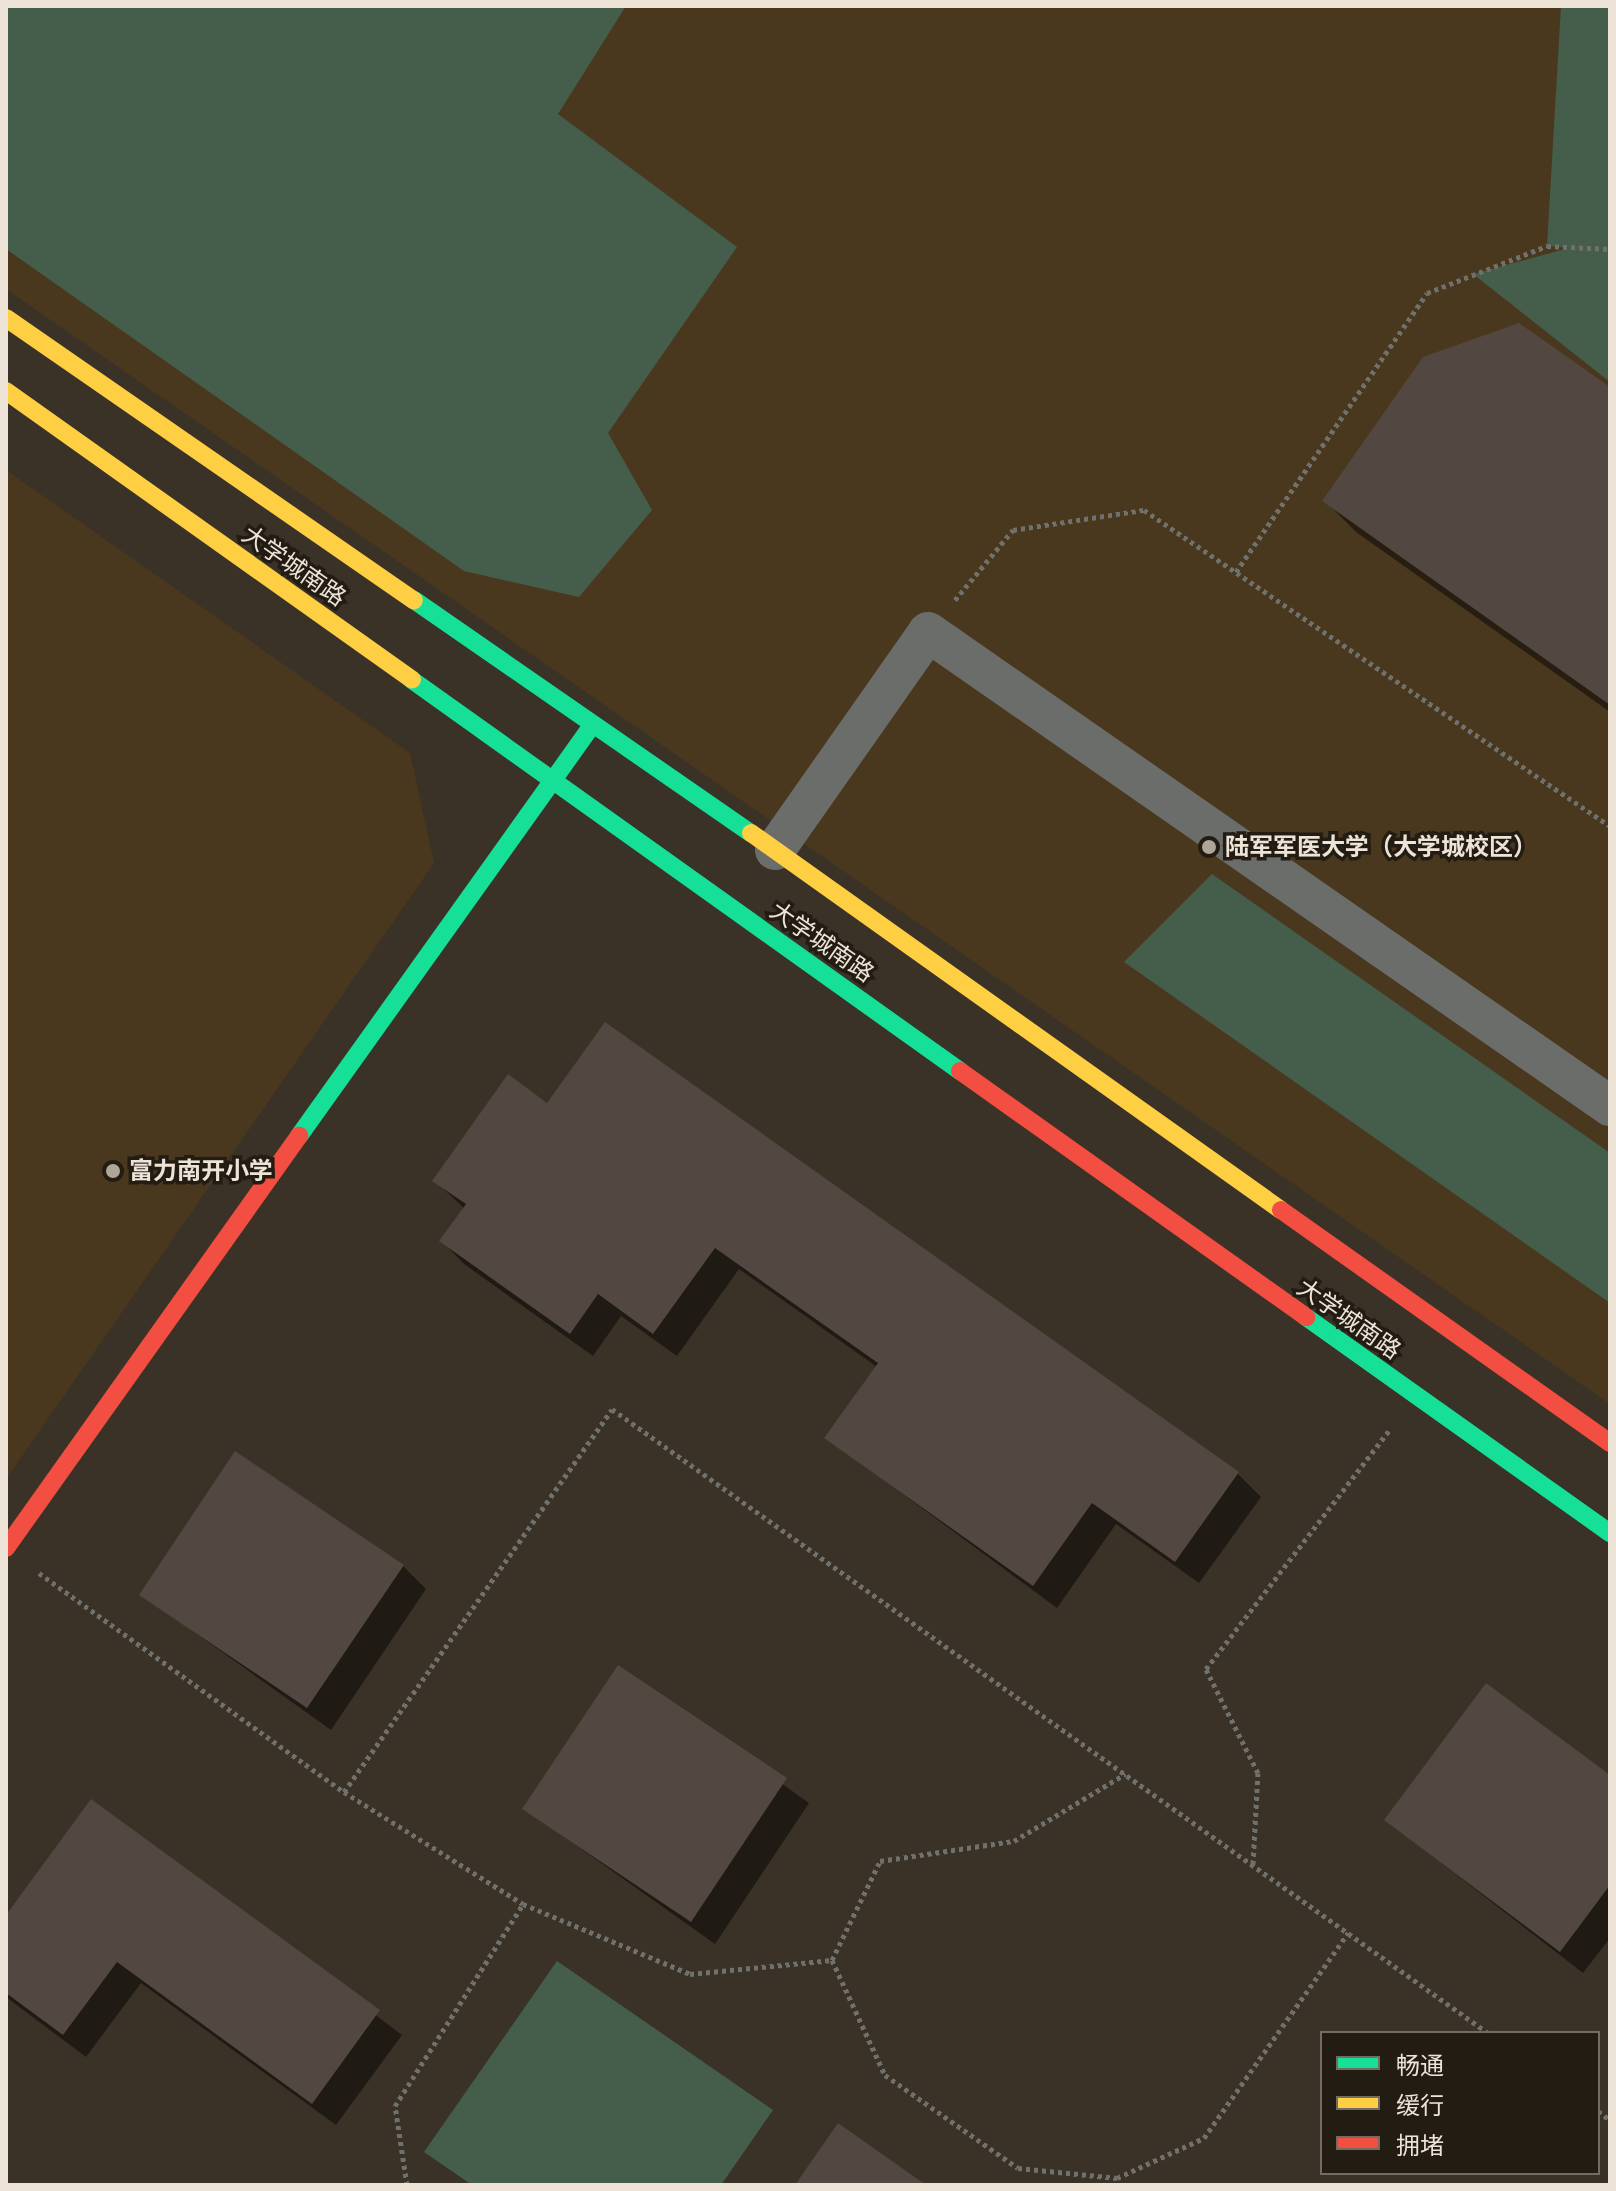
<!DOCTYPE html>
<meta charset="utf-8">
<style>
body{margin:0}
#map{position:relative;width:1616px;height:2191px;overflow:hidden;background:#3a3226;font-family:"Crimson Pro","Noto Sans SC",serif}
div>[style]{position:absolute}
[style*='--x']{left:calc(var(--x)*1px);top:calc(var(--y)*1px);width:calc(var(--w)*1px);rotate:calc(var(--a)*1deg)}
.built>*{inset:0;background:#4a381e}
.green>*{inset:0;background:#445e4b}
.shadow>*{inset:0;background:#0007}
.building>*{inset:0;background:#534741}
.path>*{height:5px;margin-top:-2.5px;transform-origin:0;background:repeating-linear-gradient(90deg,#70706c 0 4px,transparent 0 8px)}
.street>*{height:40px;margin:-20px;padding:0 20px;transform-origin:20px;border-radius:20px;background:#6b6d6a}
.fast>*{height:18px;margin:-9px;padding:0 9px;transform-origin:9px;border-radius:9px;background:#16e098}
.slow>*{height:18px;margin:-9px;padding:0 9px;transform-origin:9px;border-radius:9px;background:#ffcf43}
.jam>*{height:18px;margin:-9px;padding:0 9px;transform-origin:9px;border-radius:9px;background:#f24e42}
.dots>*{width:22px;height:22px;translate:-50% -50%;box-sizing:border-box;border:4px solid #231c13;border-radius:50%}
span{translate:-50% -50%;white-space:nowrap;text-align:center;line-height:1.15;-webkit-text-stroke:7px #231c13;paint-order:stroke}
.street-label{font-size:24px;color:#ede4d7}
.poi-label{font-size:24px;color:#ede4d7;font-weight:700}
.left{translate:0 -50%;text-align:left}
.frame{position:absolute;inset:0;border:8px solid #ede4d7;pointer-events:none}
.legend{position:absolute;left:1320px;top:2031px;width:280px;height:144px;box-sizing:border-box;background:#231c13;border:2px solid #746c61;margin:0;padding:10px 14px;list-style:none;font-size:24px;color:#ede4d7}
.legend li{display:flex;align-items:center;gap:16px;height:40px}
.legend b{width:40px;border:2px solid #746c61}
</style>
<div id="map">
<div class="built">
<div style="clip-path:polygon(6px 6px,1610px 6px,1610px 1404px,6px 289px)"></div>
<div style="clip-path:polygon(6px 470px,410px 753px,434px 863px,6px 1479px)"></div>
</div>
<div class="green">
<div style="clip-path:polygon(6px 6px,626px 6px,558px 114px,737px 247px,608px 433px,652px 510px,579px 597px,464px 571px,6px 249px)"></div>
<div style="clip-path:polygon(1561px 6px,1610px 6px,1610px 382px,1473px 274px,1569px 248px,1547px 246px)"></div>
<div style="clip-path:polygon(1212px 874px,1610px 1153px,1610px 1303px,1124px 962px)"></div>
<div style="clip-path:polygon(557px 1961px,773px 2110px,721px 2185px,472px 2185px,424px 2152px)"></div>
</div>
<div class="shadow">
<div style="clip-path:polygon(1610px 389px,1610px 712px,1356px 532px,1325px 501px)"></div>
<div style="clip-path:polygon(605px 1025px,1238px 1474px,1261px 1497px,1199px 1583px,1116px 1524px,1057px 1608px,827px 1438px,877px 1367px,739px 1269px,677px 1356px,621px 1316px,593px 1356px,464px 1264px,442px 1241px,465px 1209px,434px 1180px,548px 1106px)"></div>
<div style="clip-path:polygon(403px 1566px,426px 1589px,331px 1730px,141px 1594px)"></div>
<div style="clip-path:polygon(619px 1668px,809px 1803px,715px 1944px,525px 1809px)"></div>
<div style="clip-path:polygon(1610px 1778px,1610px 1938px,1583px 1973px,1386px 1820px)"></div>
<div style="clip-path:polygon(92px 1801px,402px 2035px,336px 2125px,141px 1983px,86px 2057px,6px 1997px,6px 1919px)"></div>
</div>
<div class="building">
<div style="clip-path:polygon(1519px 323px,1610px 387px,1610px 705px,1322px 501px,1423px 357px)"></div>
<div style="clip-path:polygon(605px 1022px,1239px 1472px,1175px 1562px,1092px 1503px,1033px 1586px,824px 1438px,878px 1363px,715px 1248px,653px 1334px,598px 1294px,570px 1334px,439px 1241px,466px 1204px,432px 1181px,508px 1074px,547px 1103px)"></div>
<div style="clip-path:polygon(235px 1451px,404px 1565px,307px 1708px,139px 1595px)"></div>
<div style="clip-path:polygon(618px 1665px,787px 1778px,691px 1922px,522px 1809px)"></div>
<div style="clip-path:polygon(1486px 1683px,1610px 1775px,1610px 1885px,1560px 1952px,1384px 1820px)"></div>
<div style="clip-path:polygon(91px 1799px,380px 2010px,312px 2104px,117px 1962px,63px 2035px,6px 1993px,6px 1915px)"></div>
<div style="clip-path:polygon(838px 2123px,926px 2185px,795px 2185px)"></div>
</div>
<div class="path">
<div style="--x:1236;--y:572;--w:338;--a:-55.6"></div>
<div style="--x:1427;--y:293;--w:129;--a:-21.4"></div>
<div style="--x:1547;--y:246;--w:63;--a:2.7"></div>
<div style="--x:955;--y:600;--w:91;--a:-50.4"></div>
<div style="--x:1013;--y:530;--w:133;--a:-8.7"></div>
<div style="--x:1144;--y:510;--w:563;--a:34.14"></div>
<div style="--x:39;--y:1573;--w:375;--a:35.7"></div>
<div style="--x:344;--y:1792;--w:467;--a:-55"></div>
<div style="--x:612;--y:1409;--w:1076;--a:35.46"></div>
<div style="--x:344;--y:1792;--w:211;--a:32"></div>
<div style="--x:523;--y:1904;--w:181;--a:22.7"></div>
<div style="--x:690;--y:1974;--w:143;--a:-5.6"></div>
<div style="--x:832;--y:1960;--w:127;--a:65.3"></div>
<div style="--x:885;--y:2075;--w:162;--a:35"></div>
<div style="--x:1018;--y:2168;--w:100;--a:5.8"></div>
<div style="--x:1117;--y:2178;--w:96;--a:-24.7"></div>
<div style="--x:1204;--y:2138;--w:251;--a:-54.9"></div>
<div style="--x:1253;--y:1864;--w:91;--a:-86.9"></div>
<div style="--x:1258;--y:1773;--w:116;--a:-116.6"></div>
<div style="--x:1206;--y:1669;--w:302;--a:-52.5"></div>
<div style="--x:832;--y:1960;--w:110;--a:-64.1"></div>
<div style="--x:880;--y:1861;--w:135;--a:-8.5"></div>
<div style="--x:1014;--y:1841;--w:130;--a:-31.1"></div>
<div style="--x:1598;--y:2111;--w:15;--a:37"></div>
<div style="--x:407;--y:2185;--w:80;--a:-98.6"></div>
<div style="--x:395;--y:2106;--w:239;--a:-57.6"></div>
</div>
<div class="street">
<div style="--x:775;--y:850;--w:266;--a:-54.9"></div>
<div style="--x:928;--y:632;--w:831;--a:34.8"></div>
</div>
<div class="fast">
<div style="--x:414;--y:600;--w:410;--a:34.7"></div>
<div style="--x:412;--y:680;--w:673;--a:35.51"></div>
<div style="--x:299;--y:1136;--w:503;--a:-54.48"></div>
<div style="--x:1306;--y:1317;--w:373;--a:35.4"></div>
</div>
<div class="slow">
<div style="--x:6;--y:318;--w:496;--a:34.7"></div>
<div style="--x:6;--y:391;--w:498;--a:35.4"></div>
<div style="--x:751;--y:833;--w:650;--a:35.43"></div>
</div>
<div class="jam">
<div style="--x:960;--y:1071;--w:425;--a:35.4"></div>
<div style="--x:1281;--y:1210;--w:403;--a:35.3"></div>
<div style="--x:6;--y:1548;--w:506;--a:-54.58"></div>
</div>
<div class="dots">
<div style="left:1209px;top:847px;background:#aea699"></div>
<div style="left:113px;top:1171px;background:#aea699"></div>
</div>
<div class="street-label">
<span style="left:294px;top:566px;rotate:35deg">大学城南路</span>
<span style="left:822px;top:942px;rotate:35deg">大学城南路</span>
<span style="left:1349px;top:1319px;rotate:35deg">大学城南路</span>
</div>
<div class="poi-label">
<span class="left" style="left:1225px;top:847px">陆军军医大学（大学城校区）</span>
<span class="left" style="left:129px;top:1171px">富力南开小学</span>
</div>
<div class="frame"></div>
<ul class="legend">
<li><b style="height:10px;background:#16e098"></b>畅通</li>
<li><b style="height:10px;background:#ffcf43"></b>缓行</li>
<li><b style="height:10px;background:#f24e42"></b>拥堵</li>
</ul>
</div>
